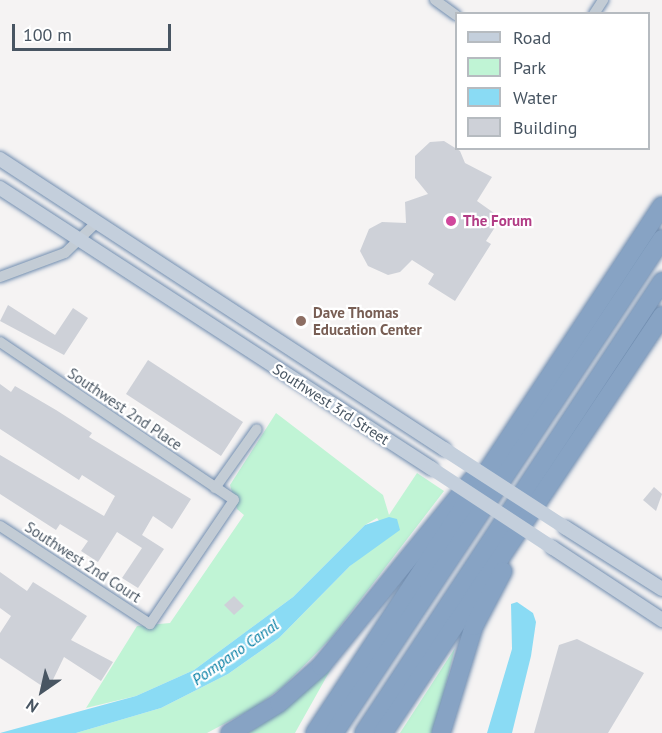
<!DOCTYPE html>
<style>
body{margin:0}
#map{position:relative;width:662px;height:733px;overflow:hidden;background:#f5f3f3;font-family:"PT Sans",sans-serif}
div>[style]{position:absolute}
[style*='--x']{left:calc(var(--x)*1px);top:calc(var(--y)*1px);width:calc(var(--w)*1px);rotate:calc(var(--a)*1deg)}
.green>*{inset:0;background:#c0f4d5}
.water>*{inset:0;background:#8adbf4}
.building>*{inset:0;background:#ced1d8}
.roads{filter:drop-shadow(0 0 2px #728eb0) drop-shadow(0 0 2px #728eb0)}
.street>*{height:10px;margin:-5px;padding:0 5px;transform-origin:5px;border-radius:5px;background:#c3ccd5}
.secondary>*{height:14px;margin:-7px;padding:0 7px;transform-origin:7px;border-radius:7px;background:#c4cfdc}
.highway>*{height:18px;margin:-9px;padding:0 9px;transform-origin:9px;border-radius:9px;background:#87a3c4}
.secondary-bridge>*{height:14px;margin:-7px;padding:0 7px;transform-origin:7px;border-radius:7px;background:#c4cfdc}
.dots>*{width:16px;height:16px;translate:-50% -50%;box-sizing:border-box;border:3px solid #fff;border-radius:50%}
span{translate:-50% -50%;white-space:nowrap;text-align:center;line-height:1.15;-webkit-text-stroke:4.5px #fff;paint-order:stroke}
.hotel-label{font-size:15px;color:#b23c85;font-weight:700}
.left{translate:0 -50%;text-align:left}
.education-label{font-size:15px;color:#785e54;font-weight:700}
.street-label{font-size:15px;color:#485562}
.water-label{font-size:16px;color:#037da3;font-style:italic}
.legend{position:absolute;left:455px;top:12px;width:195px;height:138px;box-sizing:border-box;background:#fff;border:2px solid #b6bbc0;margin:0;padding:8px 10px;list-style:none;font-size:18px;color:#485562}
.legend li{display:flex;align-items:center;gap:12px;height:30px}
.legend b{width:30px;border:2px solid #b6bbc0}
.north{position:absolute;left:12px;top:661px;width:60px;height:60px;-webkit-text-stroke:4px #fff;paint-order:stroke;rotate:214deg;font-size:16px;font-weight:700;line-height:24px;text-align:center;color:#485562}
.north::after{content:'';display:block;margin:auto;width:21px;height:27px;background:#485562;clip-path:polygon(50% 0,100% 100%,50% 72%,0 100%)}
.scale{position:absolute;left:12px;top:24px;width:159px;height:27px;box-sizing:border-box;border:3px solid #485562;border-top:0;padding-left:8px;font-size:18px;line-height:21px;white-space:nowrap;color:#485562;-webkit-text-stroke:4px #fff;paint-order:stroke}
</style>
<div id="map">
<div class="green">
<div style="clip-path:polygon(276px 413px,383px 495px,389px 515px,417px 473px,444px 491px,332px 637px,284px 686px,256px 707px,207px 733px,76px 733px,161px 708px,228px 674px,279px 638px,350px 566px,389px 534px,377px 518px,365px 525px,293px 597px,194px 670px,136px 696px,86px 708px,137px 626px,170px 623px,244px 515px,237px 509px,230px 485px)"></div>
<div style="clip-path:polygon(455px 648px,434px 733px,400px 733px)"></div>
<div style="clip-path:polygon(332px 667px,295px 733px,248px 733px,286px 708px)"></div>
</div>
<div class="water">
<div style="clip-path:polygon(389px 517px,397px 519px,400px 530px,350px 566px,279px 638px,228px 674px,161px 708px,76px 733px,0 733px,136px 696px,194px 670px,293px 597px,365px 525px)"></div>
<div style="clip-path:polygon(517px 602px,533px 613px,536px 622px,531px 656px,512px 733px,487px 733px,512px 649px,511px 604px)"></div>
</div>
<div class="building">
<div style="clip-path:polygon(444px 141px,460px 151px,465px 163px,492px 177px,477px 201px,501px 218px,486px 241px,491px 244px,455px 301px,428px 284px,434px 274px,412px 260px,400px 272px,388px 275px,368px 266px,360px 251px,369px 229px,382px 222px,406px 223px,405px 202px,428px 194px,415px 178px,415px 156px,430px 142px)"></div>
<div style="clip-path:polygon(8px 305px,55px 335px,73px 308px,88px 318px,64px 355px,0 321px)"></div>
<div style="clip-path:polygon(148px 360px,243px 422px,221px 456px,126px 394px)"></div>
<div style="clip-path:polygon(0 384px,11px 392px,15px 386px,56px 410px,92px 433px,89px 437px,191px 499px,172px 529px,153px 516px,142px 535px,164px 549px,138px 588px,122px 578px,142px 548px,117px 532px,98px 562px,81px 551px,88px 541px,60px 524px,56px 530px,0 494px,0 455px,104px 516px,115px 496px,82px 475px,79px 480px,0 429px)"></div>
<div style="clip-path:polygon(654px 487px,662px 494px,656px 511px,643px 500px)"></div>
<div style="clip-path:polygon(0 572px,27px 591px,33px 582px,87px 616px,71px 640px,113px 662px,101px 681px,64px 657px,48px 690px,0 658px,0 633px,11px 616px,0 608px)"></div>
<div style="clip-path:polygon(234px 596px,244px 606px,234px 615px,224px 605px)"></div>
<div style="clip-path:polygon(577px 639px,644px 673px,608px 733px,534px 733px,559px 645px)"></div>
</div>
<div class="roads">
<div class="street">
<div style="--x:435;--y:0;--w:26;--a:36"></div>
<div style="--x:594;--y:14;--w:17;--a:-57"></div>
<div style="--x:0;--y:277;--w:69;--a:-20.3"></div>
<div style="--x:65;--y:253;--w:45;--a:-44.1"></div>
<div style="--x:0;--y:342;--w:282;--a:34"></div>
<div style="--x:234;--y:500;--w:150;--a:124.1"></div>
<div style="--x:150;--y:624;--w:179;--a:-146.8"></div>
<div style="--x:215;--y:488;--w:72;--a:-54.6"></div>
</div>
<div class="secondary">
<div style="--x:0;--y:159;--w:530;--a:33.15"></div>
<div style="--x:0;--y:188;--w:514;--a:33.01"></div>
<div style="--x:566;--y:528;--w:114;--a:32.4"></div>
<div style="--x:553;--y:548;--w:131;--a:33.4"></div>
</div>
<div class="highway">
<div style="--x:230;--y:733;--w:57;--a:-31.5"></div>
<div style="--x:279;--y:703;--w:56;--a:-41.4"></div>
<div style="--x:321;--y:666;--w:241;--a:-50.9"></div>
<div style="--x:315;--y:733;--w:631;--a:-56.64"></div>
<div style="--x:334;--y:733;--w:593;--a:-56.42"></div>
<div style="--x:364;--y:733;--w:541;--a:-56.55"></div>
<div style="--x:383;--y:733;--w:502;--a:-56.21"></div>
<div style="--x:441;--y:733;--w:112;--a:-72.9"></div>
<div style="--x:474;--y:626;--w:62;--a:-62.2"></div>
</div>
</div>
<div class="secondary-bridge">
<div style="--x:444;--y:449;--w:145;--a:32.9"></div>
<div style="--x:431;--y:468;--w:146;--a:33.3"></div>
</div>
<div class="dots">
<div style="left:451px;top:221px;background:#d1479c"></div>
<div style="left:301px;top:321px;background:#8d6e63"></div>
</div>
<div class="hotel-label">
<span class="left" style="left:463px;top:221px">The Forum</span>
</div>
<div class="education-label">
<span class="left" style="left:313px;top:321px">Dave Thomas<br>Education Center</span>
</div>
<div class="street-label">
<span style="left:331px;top:404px;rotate:33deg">Southwest 3rd Street</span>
<span style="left:125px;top:409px;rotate:34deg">Southwest 2nd Place</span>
<span style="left:83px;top:562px;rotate:33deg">Southwest 2nd Court</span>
</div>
<div class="water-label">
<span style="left:235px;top:652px;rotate:-35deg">Pompano Canal</span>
</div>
<ul class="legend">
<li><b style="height:8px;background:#c4cfdc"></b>Road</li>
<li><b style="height:16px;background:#c0f4d5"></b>Park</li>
<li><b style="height:16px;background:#8adbf4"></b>Water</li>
<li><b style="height:16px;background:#ced1d8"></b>Building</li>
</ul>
<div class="north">N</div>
<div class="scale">100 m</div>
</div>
